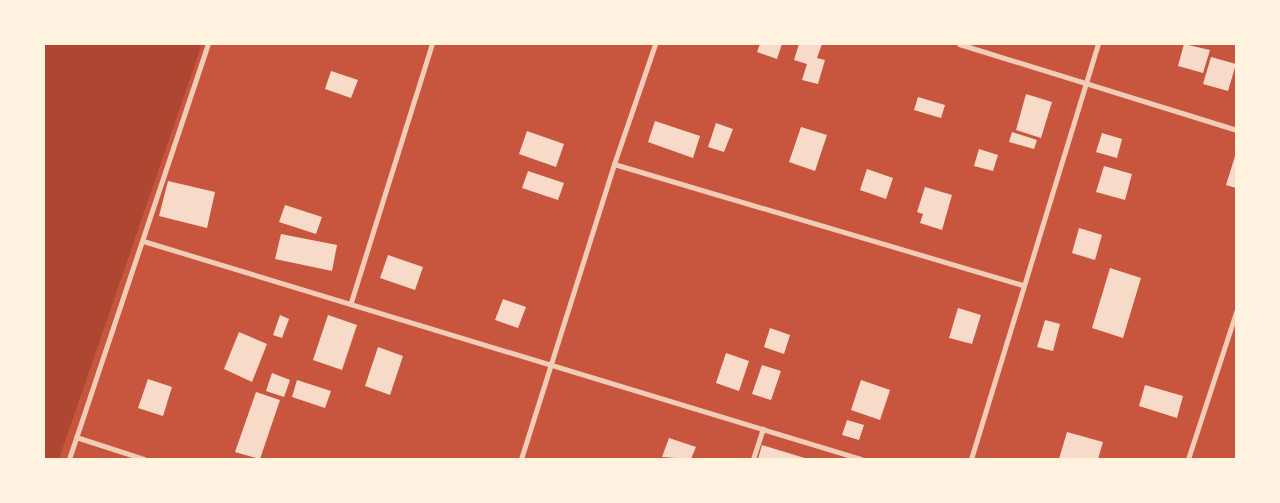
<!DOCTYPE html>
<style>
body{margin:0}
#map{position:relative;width:1280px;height:503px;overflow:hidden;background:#c8553d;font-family:Commissioner,sans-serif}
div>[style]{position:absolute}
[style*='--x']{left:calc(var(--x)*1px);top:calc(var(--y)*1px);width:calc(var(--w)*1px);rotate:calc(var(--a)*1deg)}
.green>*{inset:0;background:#ae4732}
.building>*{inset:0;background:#f7dbc8}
.minor>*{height:5px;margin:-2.5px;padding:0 2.5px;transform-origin:2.5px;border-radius:2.5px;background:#f1ccb7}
span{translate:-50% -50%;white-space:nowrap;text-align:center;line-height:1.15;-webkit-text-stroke:5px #fff3e0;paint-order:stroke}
.frame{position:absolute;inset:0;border:45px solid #fff3e0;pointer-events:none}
</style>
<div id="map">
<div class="green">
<div style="clip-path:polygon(44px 44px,202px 44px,59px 459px,44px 459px)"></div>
</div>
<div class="building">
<div style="clip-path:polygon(760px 44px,782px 44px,777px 59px,757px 52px)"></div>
<div style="clip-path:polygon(799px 44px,822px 44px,817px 58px,825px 60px,818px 84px,802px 80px,807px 64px,794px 60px)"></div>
<div style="clip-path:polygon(1184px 44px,1210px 50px,1203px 73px,1178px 66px)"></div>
<div style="clip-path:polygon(1211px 57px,1236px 64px,1228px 91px,1203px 84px)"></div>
<div style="clip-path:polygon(331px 71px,358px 80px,351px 98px,325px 89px)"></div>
<div style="clip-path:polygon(1026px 94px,1052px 102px,1041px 138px,1016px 130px)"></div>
<div style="clip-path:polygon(918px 97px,945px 105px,941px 118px,914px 110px)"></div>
<div style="clip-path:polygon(655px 121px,700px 136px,693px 158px,648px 142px)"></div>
<div style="clip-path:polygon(716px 123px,733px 129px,724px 152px,708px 147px)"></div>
<div style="clip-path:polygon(801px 127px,827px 135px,815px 171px,789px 162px)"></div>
<div style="clip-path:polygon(527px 131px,564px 144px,556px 167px,519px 154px)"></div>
<div style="clip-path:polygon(1012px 132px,1037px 140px,1034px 149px,1009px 142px)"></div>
<div style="clip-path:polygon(1102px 133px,1122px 139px,1117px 158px,1096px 152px)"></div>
<div style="clip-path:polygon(979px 149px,998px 155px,993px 171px,974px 166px)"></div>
<div style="clip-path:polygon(1236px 153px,1236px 188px,1226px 185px)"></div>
<div style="clip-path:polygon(1104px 166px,1132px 174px,1125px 200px,1096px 192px)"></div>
<div style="clip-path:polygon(867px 169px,893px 178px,886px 199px,860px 190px)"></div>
<div style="clip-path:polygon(528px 171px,564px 183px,558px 200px,522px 188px)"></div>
<div style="clip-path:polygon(168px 181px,215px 192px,207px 228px,159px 216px)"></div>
<div style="clip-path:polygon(925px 187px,952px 195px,942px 230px,920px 223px,923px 214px,917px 212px)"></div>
<div style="clip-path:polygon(285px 205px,322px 217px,316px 234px,279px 222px)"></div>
<div style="clip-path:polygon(1079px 228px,1102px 235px,1095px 260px,1072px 253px)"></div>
<div style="clip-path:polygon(281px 234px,337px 245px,332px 271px,275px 259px)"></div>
<div style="clip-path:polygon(388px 255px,423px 267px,415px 290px,380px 278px)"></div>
<div style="clip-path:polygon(1110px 268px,1141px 278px,1123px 338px,1092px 328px)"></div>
<div style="clip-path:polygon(503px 299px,526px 307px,518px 328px,495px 320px)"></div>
<div style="clip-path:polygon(958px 308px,981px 315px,972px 344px,949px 338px)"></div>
<div style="clip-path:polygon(280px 315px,289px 319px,282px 338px,273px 335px)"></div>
<div style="clip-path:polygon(328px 315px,357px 325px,342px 370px,313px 360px)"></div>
<div style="clip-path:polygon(1045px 320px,1060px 324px,1053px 351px,1037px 347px)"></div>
<div style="clip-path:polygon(770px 328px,790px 335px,784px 354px,764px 347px)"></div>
<div style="clip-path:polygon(239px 332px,267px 344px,252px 382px,224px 369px)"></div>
<div style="clip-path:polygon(378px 347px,403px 356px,390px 395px,365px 386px)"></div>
<div style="clip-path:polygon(726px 353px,749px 361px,739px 391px,716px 383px)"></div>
<div style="clip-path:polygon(762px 365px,781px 371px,771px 400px,752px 394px)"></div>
<div style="clip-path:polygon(272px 373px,290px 380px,284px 397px,266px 391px)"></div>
<div style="clip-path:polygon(148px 379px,172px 387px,163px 416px,138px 408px)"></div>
<div style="clip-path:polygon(297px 380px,331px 391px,325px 408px,292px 397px)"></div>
<div style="clip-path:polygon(861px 380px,890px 390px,880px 420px,851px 410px)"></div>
<div style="clip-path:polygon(1145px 385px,1183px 396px,1177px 418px,1139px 406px)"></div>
<div style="clip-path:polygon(256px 392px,280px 400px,260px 459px,235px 452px)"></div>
<div style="clip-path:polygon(847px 420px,864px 425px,859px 440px,842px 435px)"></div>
<div style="clip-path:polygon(1067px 432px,1103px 442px,1098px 459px,1059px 459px)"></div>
<div style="clip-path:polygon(669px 438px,696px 447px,691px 459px,662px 457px)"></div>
<div style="clip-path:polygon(762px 445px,808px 459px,758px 459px)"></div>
</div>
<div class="minor">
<div style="--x:959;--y:44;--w:290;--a:17.2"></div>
<div style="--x:614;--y:164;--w:426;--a:16.5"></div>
<div style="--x:143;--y:241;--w:750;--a:16.89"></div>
<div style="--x:351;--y:302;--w:270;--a:-72.6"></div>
<div style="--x:76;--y:437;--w:71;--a:17.9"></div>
<div style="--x:69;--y:459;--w:438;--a:-71.5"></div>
<div style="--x:521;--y:459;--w:309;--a:-72.5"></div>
<div style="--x:614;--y:164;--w:127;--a:-71.1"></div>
<div style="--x:753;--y:459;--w:32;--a:-72"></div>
<div style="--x:971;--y:459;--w:434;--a:-73"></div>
<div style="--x:1188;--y:459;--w:155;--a:-71.9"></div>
</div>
<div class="frame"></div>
</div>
